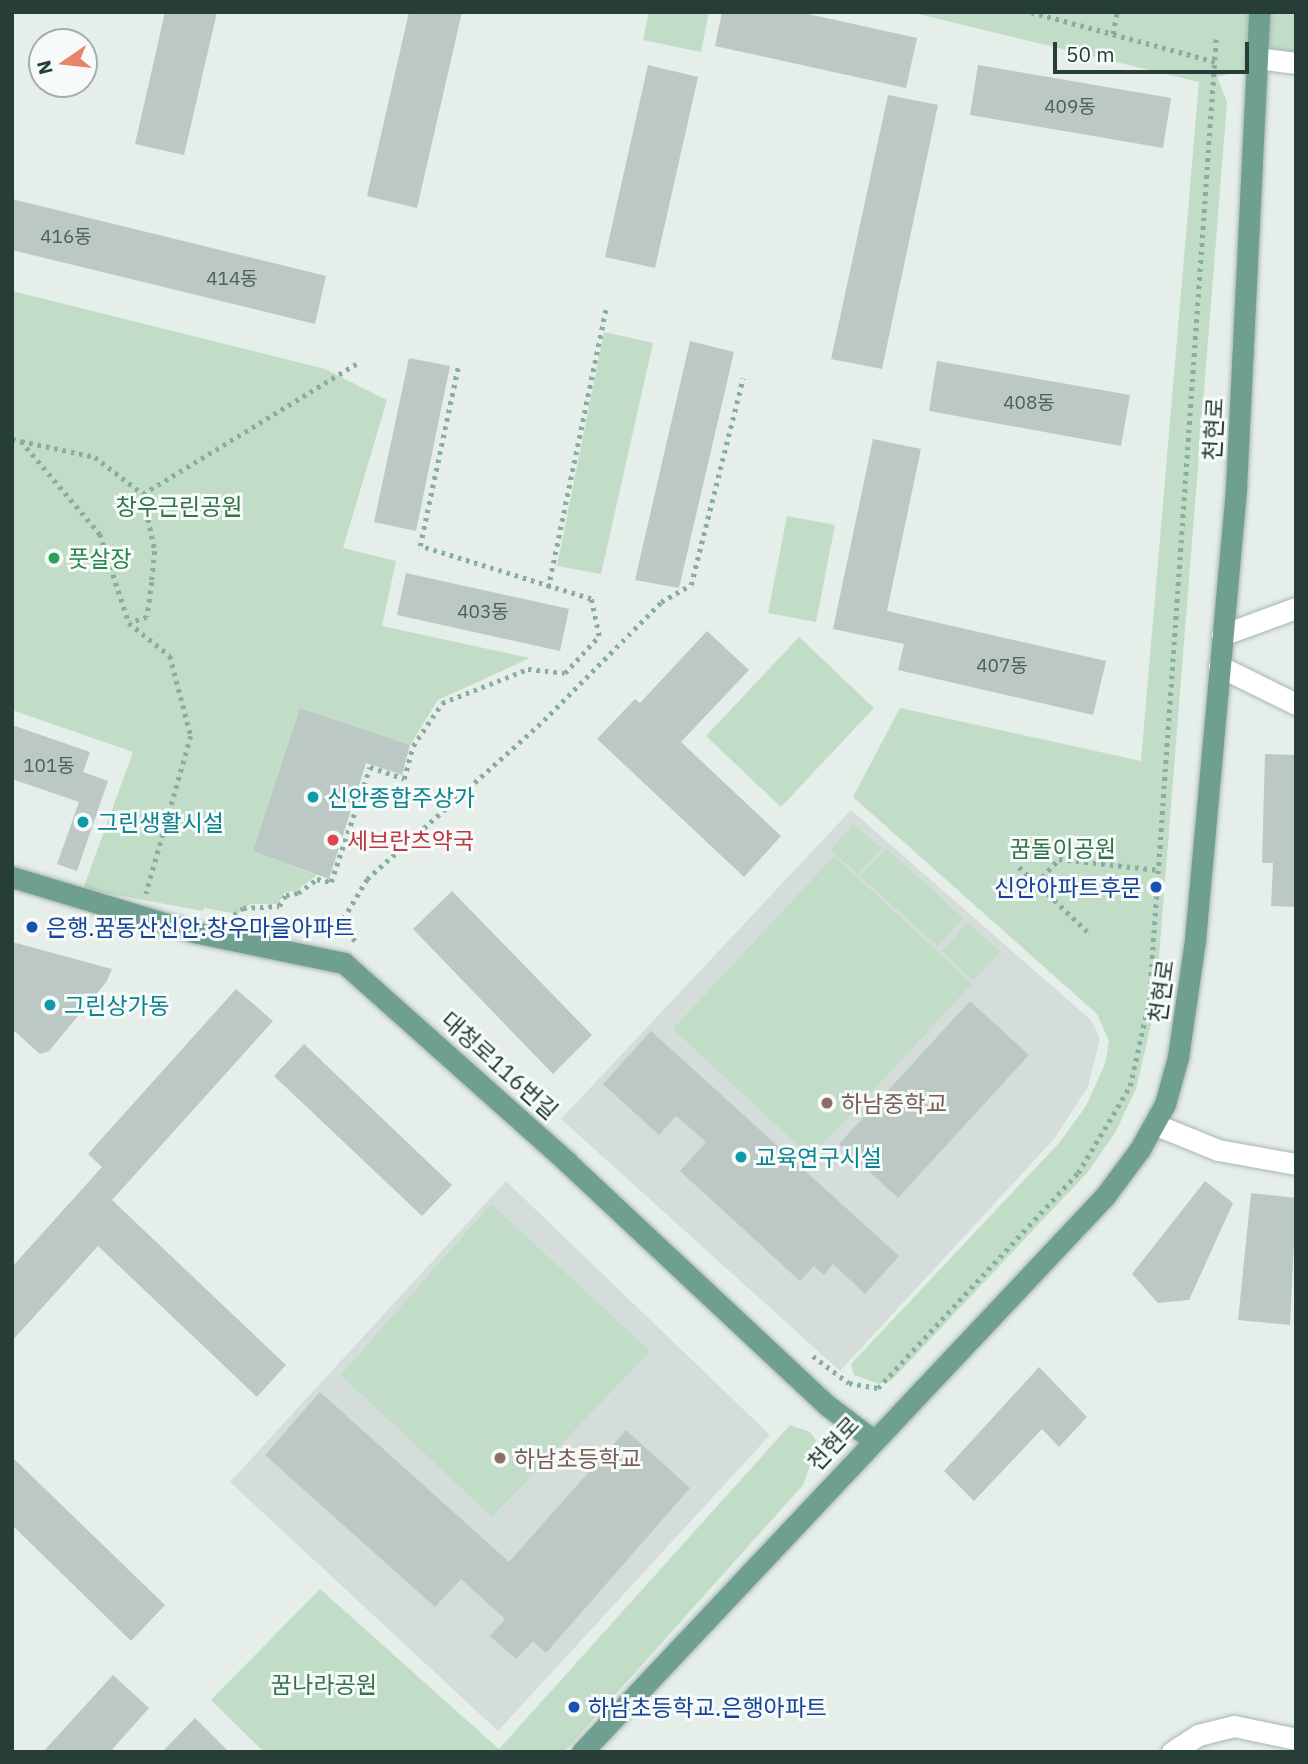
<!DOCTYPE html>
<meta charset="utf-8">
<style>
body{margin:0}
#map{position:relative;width:1308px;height:1764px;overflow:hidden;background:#e6eeea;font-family:"IBM Plex Sans","Noto Sans KR",sans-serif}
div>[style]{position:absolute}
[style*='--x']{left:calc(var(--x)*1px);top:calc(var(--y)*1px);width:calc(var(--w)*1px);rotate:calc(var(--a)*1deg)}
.built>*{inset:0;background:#d4ddd9}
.green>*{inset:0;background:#c1dcc7}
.building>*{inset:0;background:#bbc8c3}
.path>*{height:4.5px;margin-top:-2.25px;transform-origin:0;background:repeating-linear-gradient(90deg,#89aea1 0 3.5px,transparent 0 8.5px)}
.roads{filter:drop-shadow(0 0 2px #a9b6b1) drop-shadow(0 0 2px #a9b6b1)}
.minor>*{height:21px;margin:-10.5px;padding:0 10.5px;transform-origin:10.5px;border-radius:10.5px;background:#fff}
.major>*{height:21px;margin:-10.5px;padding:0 10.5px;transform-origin:10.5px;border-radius:10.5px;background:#6f9f91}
.dots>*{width:19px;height:19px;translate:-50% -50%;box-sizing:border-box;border:4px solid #f6faf8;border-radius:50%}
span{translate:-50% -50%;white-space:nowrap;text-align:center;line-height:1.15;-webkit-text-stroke:6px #f6faf8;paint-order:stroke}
.number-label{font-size:19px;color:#4b605a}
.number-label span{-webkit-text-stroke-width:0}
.street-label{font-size:23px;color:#263e37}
.park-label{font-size:23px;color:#347249}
.leisure-label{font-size:23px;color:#27864d}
.left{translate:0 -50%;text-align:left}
.culture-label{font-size:23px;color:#0d838f}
.health-label{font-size:23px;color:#be3a42}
.transit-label{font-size:23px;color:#164399}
.right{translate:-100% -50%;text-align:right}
.education-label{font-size:23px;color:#785e54}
.frame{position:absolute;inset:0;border:14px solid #263e37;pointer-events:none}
.north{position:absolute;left:28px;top:28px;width:70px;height:70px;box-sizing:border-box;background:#f6faf8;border:2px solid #a3afab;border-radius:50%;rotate:256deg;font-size:19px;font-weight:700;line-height:28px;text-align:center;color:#263e37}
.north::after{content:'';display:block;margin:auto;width:24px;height:32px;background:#e6856c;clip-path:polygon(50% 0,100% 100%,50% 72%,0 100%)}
.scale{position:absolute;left:1053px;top:42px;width:196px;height:32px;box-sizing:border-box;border:4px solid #263e37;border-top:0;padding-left:9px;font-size:21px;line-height:24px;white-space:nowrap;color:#263e37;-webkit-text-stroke:5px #f6faf8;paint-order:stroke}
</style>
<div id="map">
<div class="built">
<div style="clip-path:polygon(851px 810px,1091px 1020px,1100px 1039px,1088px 1087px,1054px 1139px,840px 1371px,561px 1119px)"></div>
<div style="clip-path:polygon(506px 1181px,770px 1435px,498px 1731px,230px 1482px)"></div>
</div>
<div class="green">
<div style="clip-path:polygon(649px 12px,709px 12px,701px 52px,643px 40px)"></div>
<div style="clip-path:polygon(910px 12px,1296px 12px,1296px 56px,1217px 77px,1227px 102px,1155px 1007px,1136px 1089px,1115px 1133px,1087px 1173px,892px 1380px,879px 1384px,854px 1375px,851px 1364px,1059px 1143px,1086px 1106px,1105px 1064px,1109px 1041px,1097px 1014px,853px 797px,900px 708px,1141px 761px,1199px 82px)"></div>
<div style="clip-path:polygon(12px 291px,325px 369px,387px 400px,343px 548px,396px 561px,382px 626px,530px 658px,438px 700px,410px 745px,300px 708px,254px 851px,317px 875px,296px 891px,285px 892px,278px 904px,250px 904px,238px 914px,204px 908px,203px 911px,83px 889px,133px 752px,12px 710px)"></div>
<div style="clip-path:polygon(604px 332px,653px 343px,601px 574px,557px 566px)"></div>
<div style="clip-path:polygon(787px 516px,835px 525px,816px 622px,768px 613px)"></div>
<div style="clip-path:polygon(799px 637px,874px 708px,781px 807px,706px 736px)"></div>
<div style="clip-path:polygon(853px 824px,881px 848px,858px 874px,830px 850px)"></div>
<div style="clip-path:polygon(886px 848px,963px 918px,938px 946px,860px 876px)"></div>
<div style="clip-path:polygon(834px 856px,972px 984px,811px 1157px,673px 1029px)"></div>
<div style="clip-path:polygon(968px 922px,1000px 952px,973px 981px,942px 951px)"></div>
<div style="clip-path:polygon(491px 1204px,650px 1351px,492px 1517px,341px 1375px)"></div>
<div style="clip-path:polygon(790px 1425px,810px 1432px,818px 1444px,803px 1485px,564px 1752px,264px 1752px,211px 1700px,320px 1589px,499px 1749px)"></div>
</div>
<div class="building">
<div style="clip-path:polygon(165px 12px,217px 12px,184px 155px,135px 144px)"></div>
<div style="clip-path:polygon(409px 12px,462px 12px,417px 208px,367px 196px)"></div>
<div style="clip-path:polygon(722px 12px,799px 12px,917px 38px,906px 88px,715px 46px)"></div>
<div style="clip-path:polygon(648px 65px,698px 77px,655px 268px,605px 257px)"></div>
<div style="clip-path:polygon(978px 65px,1171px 98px,1163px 148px,970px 115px)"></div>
<div style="clip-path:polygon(888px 95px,938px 105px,882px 369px,831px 359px)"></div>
<div style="clip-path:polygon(12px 199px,326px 276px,315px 324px,12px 250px)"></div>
<div style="clip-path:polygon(690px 341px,734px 352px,679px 588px,635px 580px)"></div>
<div style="clip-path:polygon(409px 358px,450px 366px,416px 531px,374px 522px)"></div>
<div style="clip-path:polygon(937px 361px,1130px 395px,1121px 446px,929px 411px)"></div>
<div style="clip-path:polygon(873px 439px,921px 449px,887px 611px,1106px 661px,1093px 715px,898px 670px,904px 644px,833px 629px)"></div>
<div style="clip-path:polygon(406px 573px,569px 609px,560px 651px,397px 615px)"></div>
<div style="clip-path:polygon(707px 631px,749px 670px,681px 742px,781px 836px,744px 877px,597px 739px,635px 699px,640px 703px)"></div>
<div style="clip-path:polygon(300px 708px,410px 745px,402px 775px,366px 763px,329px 879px,253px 851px)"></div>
<div style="clip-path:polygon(12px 725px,90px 752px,83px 772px,108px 781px,77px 871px,57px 864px,79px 802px,12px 779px)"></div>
<div style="clip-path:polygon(1265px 754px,1296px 755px,1296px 907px,1271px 906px,1273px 863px,1262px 863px)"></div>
<div style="clip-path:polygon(452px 891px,592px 1035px,553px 1074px,413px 929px)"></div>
<div style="clip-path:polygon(12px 942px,112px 969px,107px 981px,49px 1051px,40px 1054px,12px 1029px)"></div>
<div style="clip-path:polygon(236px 989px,273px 1021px,112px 1200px,286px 1365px,257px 1397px,98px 1246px,12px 1341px,12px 1267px,102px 1167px,88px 1154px)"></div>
<div style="clip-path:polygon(970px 1001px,1029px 1055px,898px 1198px,839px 1144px)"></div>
<div style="clip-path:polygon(651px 1031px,899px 1256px,865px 1294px,833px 1264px,824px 1275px,814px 1266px,800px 1281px,680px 1171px,706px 1142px,676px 1116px,659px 1135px,603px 1084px)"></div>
<div style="clip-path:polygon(304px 1044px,452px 1185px,422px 1216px,274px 1076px)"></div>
<div style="clip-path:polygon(1205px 1181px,1233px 1203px,1189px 1300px,1158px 1303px,1132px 1274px)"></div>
<div style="clip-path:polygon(1251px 1193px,1296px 1198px,1290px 1325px,1238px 1320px)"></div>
<div style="clip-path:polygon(1039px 1367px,1087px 1417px,1059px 1447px,1042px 1429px,974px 1501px,944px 1471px)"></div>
<div style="clip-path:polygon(320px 1392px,509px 1562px,626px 1430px,690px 1488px,546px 1653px,533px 1641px,516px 1659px,490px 1636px,505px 1619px,461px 1579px,435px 1607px,265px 1455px)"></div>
<div style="clip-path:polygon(12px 1457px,165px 1605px,131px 1641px,12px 1525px)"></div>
<div style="clip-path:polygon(113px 1675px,149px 1708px,110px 1752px,43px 1752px)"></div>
<div style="clip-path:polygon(195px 1718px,229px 1752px,162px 1752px)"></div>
</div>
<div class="path">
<div style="--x:1031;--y:12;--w:192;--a:15.1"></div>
<div style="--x:1113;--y:34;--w:22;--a:-80"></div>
<div style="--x:12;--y:439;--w:9;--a:13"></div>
<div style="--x:21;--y:441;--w:122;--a:49.7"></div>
<div style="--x:100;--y:534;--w:94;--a:72"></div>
<div style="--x:129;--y:623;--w:53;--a:38.8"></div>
<div style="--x:170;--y:656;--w:83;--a:75.3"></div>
<div style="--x:191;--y:736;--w:164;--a:105.9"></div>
<div style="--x:21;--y:441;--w:76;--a:12.2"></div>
<div style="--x:95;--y:457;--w:61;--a:37.6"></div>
<div style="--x:143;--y:494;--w:58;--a:78.1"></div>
<div style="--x:155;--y:551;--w:31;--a:96"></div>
<div style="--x:152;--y:582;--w:35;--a:98"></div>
<div style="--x:147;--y:617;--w:18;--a:161"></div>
<div style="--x:143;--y:494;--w:252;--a:-31.4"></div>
<div style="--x:548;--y:588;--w:286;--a:-78.3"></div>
<div style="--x:1019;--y:867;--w:23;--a:43"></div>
<div style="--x:234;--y:915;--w:11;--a:-38"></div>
<div style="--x:243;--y:908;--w:36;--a:-3"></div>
<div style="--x:279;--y:906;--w:13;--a:-58"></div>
<div style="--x:286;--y:895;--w:12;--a:-9"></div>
<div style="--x:298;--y:893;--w:24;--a:-36"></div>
<div style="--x:317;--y:879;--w:14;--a:12"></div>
<div style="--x:331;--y:882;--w:121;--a:-71.3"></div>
<div style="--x:370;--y:767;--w:36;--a:19"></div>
<div style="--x:404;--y:779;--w:34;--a:-75"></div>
<div style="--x:413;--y:746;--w:52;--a:-56"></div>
<div style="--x:442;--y:703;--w:92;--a:-21.6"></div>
<div style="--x:528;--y:669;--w:37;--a:6"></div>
<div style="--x:565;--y:673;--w:50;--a:-47.4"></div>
<div style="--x:599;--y:636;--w:38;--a:-102"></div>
<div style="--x:591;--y:599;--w:179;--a:-162.8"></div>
<div style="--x:420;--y:546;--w:187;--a:-78"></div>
<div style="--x:1087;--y:932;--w:71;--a:-136.1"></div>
<div style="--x:1036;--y:883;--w:33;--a:-46"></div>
<div style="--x:1059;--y:859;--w:100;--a:6.3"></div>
<div style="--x:355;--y:941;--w:22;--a:-137"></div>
<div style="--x:339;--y:926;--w:55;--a:-59.2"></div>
<div style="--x:367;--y:879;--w:238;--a:-41.9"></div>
<div style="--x:544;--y:720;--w:166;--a:-45.2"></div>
<div style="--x:661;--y:602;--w:34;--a:-30"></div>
<div style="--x:691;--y:585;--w:213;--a:-75.9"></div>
<div style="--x:813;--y:1356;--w:45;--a:36.9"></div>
<div style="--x:849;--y:1383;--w:29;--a:10"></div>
<div style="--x:878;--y:1388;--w:294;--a:-47.1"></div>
<div style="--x:1078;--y:1173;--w:101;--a:-59.1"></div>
<div style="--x:1130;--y:1086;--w:87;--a:-77.4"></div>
<div style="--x:1149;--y:1001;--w:965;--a:-86.02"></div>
</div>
<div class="roads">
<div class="minor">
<div style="--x:1256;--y:58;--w:40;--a:7.1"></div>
<div style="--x:1222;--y:635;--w:79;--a:-20"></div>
<div style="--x:1219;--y:666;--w:86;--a:26.3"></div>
<div style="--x:1154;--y:1124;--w:69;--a:22.1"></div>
<div style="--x:1218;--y:1150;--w:79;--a:10.2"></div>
<div style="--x:1172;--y:1752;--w:31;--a:-33"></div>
<div style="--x:1198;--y:1735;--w:37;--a:-14"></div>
<div style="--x:1234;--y:1726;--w:63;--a:11.8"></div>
</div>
<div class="major">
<div style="--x:12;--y:877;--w:190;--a:16.8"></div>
<div style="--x:194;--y:932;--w:153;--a:11.7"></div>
<div style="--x:344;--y:963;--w:299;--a:41.7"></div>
<div style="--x:567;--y:1162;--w:357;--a:43.1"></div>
<div style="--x:828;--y:1406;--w:55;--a:36.9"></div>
<div style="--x:582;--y:1752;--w:763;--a:-46.75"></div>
<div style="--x:1105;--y:1196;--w:59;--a:-53.3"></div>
<div style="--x:1140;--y:1149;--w:51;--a:-60.9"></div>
<div style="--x:1165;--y:1104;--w:49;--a:-74.5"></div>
<div style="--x:1178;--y:1057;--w:118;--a:-81.7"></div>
<div style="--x:1195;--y:940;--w:454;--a:-84.8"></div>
<div style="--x:1236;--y:488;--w:477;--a:-87.2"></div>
</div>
</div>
<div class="dots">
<div style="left:54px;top:558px;background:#2e9e5b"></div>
<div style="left:313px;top:797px;background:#0f9aa8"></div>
<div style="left:83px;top:822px;background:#0f9aa8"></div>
<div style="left:333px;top:840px;background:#e0444e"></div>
<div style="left:1156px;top:887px;background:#1a4fb4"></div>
<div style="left:32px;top:927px;background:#1a4fb4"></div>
<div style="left:50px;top:1005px;background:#0f9aa8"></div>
<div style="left:827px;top:1103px;background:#8d6e63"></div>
<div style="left:741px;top:1157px;background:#0f9aa8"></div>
<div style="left:500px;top:1458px;background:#8d6e63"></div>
<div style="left:574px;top:1707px;background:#1a4fb4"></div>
</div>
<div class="number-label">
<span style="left:1070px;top:107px">409동</span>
<span style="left:66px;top:237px">416동</span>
<span style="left:232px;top:279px">414동</span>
<span style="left:1029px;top:403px">408동</span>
<span style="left:483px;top:612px">403동</span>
<span style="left:1002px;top:666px">407동</span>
<span style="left:49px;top:766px">101동</span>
</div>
<div class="street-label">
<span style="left:1213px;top:429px;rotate:-87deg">천현로</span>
<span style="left:1161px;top:991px;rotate:-82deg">천현로</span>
<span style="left:500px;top:1065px;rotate:42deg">대청로116번길</span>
<span style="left:833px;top:1443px;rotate:-47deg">천현로</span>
</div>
<div class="park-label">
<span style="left:179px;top:506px">창우근린공원</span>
<span style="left:1063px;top:848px">꿈돌이공원</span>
<span style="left:324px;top:1684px">꿈나라공원</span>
</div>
<div class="leisure-label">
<span class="left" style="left:68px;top:558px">풋살장</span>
</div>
<div class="culture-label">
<span class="left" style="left:327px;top:797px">신안종합주상가</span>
<span class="left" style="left:97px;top:822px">그린생활시설</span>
<span class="left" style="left:64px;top:1005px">그린상가동</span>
<span class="left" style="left:755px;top:1157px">교육연구시설</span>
</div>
<div class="health-label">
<span class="left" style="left:347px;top:840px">세브란츠약국</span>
</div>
<div class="transit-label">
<span class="right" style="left:1142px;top:887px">신안아파트후문</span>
<span class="left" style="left:46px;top:927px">은행.꿈동산신안.창우마을아파트</span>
<span class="left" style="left:588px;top:1707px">하남초등학교.은행아파트</span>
</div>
<div class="education-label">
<span class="left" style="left:841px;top:1103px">하남중학교</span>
<span class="left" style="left:514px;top:1458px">하남초등학교</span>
</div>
<div class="frame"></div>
<div class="north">N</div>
<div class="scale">50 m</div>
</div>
